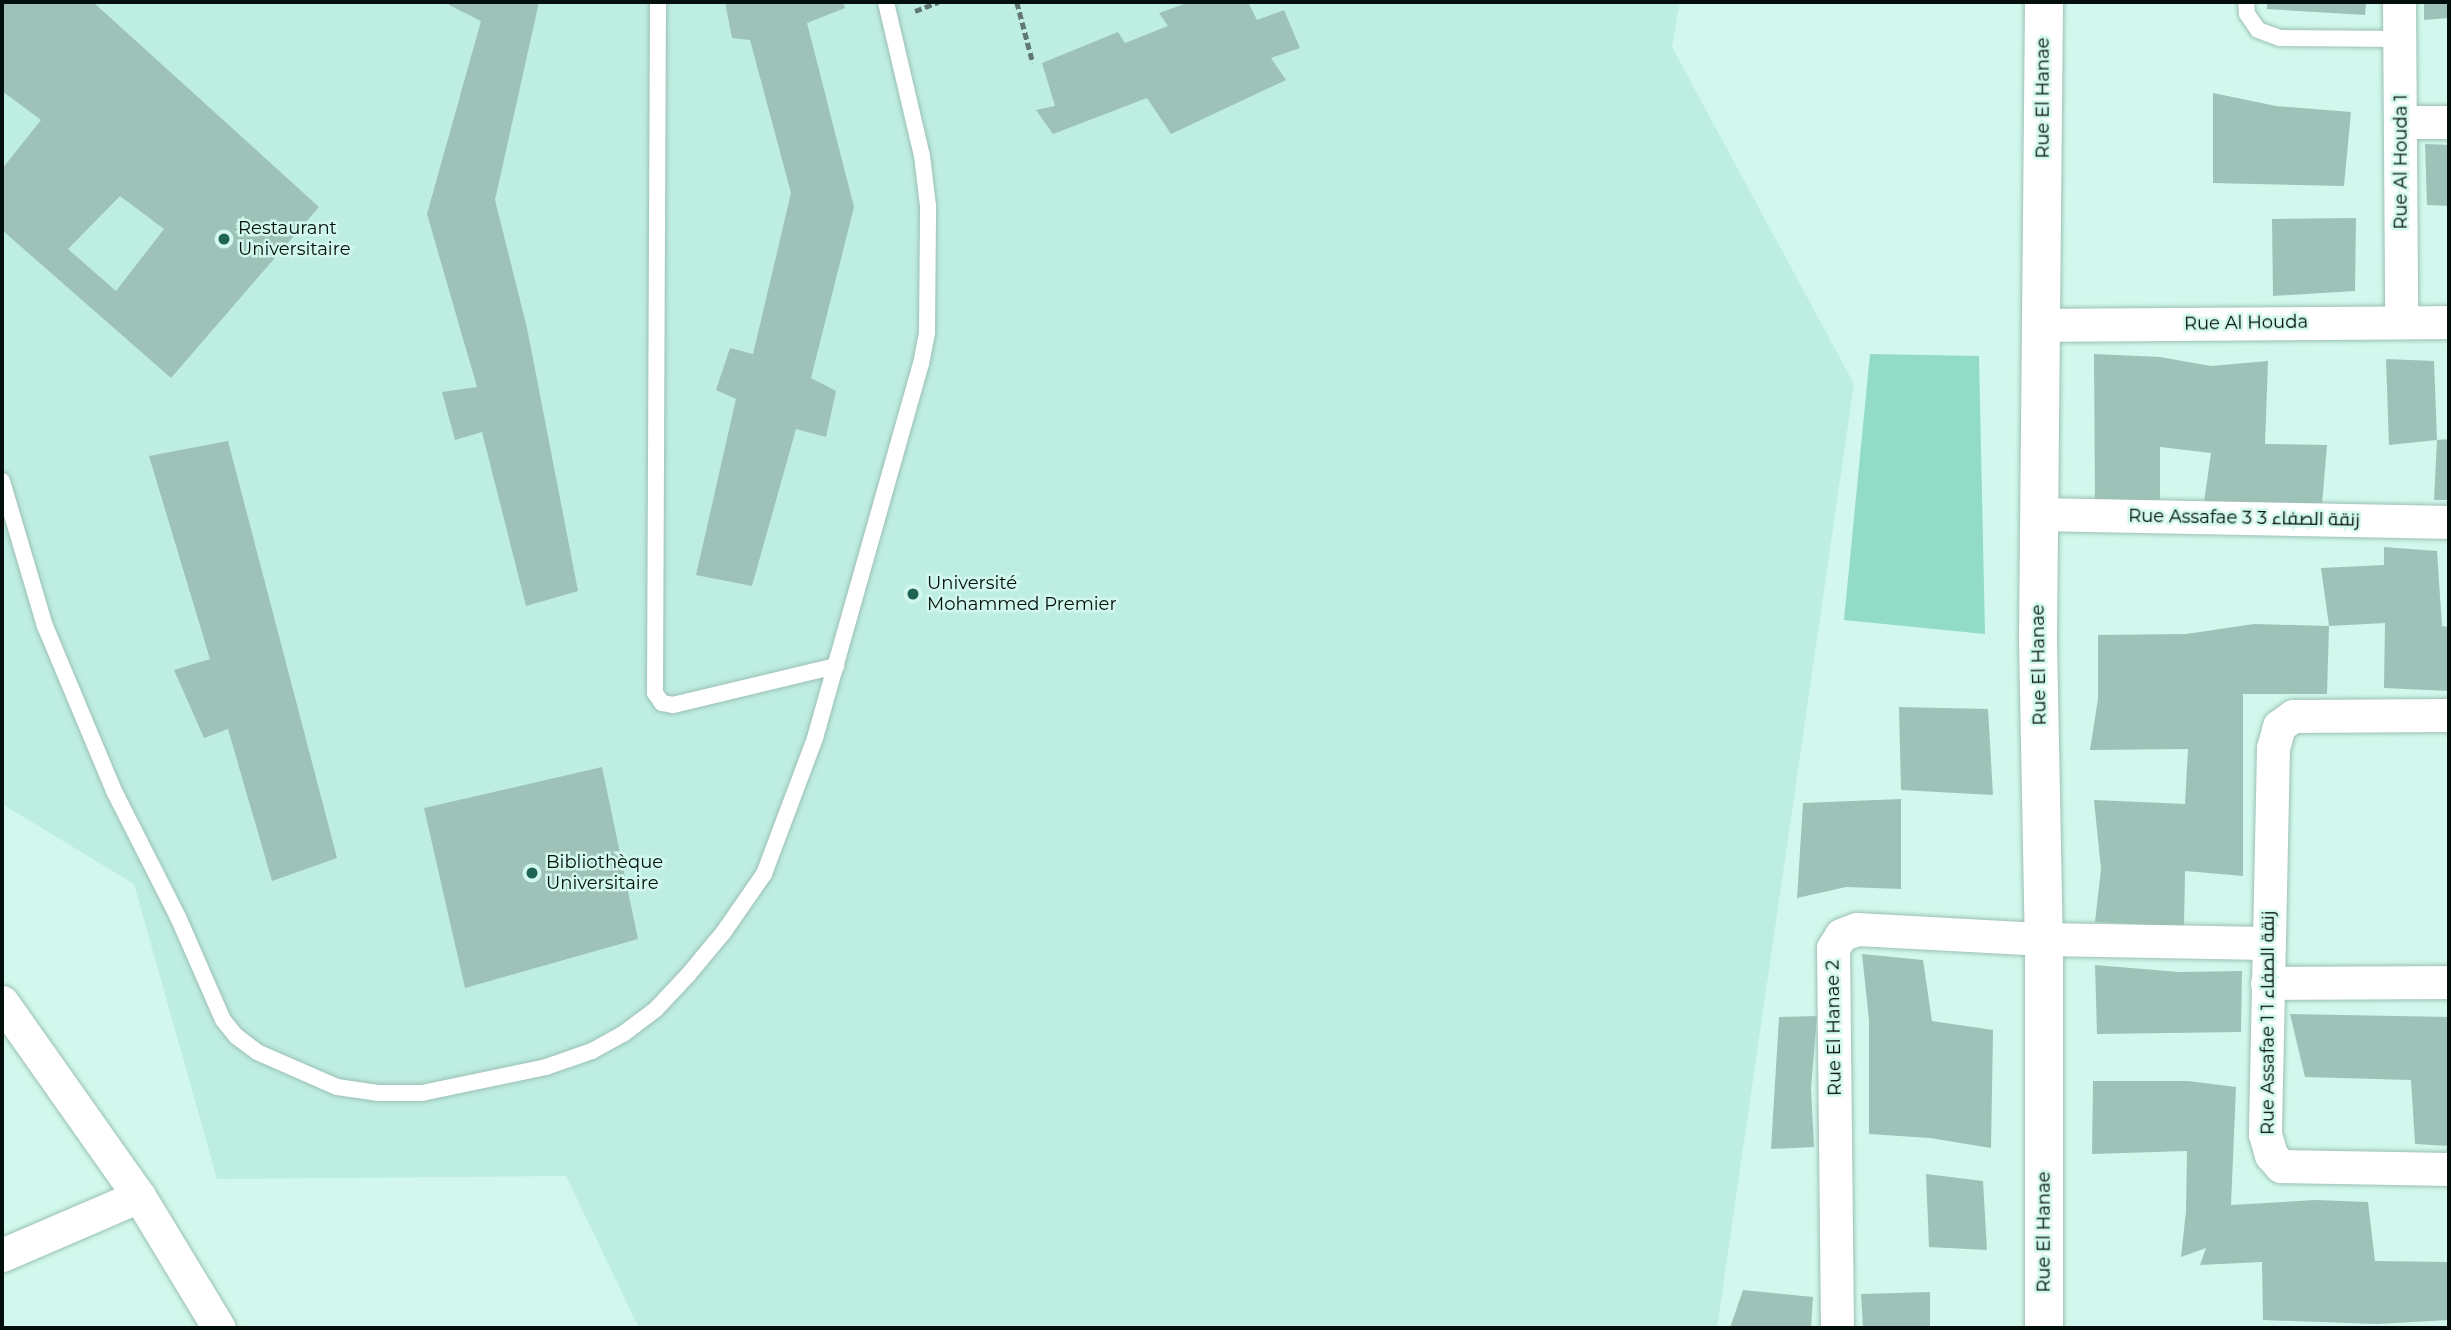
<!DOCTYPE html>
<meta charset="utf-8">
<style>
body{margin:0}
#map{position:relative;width:2451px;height:1330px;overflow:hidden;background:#d2f8ed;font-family:Montserrat,Cairo,sans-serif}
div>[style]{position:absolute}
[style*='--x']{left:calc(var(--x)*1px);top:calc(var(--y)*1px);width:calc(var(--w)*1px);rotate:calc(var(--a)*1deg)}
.built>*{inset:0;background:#beede1}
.green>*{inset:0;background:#91dbc7}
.building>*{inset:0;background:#9ec2b8}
.path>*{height:4.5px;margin-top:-2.25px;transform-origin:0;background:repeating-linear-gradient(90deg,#617972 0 7px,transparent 0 10.5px)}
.roads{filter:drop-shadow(0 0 2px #9cc0b6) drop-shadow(0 0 2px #9cc0b6)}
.lane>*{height:16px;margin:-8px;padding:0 8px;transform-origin:8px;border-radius:8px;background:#fff}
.street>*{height:33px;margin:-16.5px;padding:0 16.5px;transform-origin:16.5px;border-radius:16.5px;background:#fff}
.secondary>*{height:38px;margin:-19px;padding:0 19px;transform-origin:19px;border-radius:19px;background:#fff}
.dots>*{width:19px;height:19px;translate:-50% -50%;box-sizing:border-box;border:4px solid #d2f8ed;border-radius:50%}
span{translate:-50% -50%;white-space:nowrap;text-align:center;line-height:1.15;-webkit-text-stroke:5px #d2f8ed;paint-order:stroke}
.street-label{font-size:18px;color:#030f0c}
.poi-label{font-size:18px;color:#030f0c}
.left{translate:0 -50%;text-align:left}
.frame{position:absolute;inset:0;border:4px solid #030f0c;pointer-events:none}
</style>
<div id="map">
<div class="built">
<div style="clip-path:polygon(2px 2px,1680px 2px,1672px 47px,1854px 384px,1717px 1328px,639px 1328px,566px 1176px,217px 1179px,134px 884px,2px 804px)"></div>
</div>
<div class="green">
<div style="clip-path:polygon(1870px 354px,1979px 356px,1985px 634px,1844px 620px)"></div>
</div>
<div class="building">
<div style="clip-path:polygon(evenodd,2px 2px,93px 2px,319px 207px,171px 378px,2px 230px,2px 169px,41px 120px,2px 91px,2px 2px,120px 196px,164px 229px,116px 291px,68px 249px,120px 196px)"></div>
<div style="clip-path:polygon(449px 2px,539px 2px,495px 200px,527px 328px,578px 591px,526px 606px,482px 432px,455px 440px,442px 392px,477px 387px,427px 214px,481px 21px,449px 5px)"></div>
<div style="clip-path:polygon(725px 2px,843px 2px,845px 8px,807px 23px,854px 207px,811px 378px,836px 391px,826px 437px,796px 429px,752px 586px,696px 575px,736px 399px,716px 390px,730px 348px,753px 354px,791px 193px,750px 40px,732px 38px)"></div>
<div style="clip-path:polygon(1190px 2px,1248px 2px,1257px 20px,1284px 10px,1300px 48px,1271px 58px,1286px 80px,1171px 134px,1147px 98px,1053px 134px,1036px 110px,1055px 106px,1042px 63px,1118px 32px,1125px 43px,1168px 26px,1159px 13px)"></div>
<div style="clip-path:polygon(2267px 2px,2366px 2px,2365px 15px,2267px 9px)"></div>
<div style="clip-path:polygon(2424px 2px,2449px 2px,2449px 18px,2424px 20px)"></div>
<div style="clip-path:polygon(2213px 93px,2276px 106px,2351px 112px,2344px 186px,2213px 183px)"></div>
<div style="clip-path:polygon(2425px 144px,2449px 145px,2449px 206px,2427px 205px)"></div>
<div style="clip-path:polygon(2356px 218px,2355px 291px,2273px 296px,2272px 219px)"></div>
<div style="clip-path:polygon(2094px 354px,2160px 357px,2211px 366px,2268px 361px,2265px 444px,2327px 445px,2322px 504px,2203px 509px,2211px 453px,2160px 447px,2160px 509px,2095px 508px)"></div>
<div style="clip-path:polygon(2386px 359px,2434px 361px,2437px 440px,2389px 445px)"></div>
<div style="clip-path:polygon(2449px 439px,2449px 500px,2434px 500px,2437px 440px)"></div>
<div style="clip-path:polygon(228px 441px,337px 858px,272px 881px,228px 729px,204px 738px,174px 670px,210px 659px,149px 456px)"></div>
<div style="clip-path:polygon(2384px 547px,2437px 551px,2442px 626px,2449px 627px,2449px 691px,2384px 688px,2385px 623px,2329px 626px,2321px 568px,2384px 565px)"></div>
<div style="clip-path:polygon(2254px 624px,2329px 626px,2327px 694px,2243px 694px,2243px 876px,2185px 871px,2184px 927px,2095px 922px,2101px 869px,2094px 800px,2185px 804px,2188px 749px,2090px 750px,2098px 699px,2098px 635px,2186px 634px)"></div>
<div style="clip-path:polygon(1899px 707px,1988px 709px,1993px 795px,1901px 790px)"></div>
<div style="clip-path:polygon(602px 767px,638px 939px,465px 988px,424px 808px)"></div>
<div style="clip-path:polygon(1901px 799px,1901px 889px,1846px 887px,1797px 898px,1803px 803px)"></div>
<div style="clip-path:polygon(1862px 954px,1923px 960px,1932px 1021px,1993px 1030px,1991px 1148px,1930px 1138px,1869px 1134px,1869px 1020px)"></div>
<div style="clip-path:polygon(2095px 965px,2179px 972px,2242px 971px,2241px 1032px,2097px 1034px)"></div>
<div style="clip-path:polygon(2290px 1014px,2449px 1017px,2449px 1146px,2415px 1144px,2411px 1080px,2305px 1077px)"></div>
<div style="clip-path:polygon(1817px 1016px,1811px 1088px,1814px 1147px,1771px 1149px,1779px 1017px)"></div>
<div style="clip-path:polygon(2093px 1081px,2188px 1081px,2236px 1087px,2231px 1205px,2316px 1200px,2368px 1202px,2375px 1261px,2449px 1262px,2449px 1320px,2377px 1324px,2263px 1320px,2262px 1262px,2200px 1265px,2206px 1248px,2181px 1257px,2186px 1211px,2187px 1151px,2092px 1154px)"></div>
<div style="clip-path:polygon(1926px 1174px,1983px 1181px,1987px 1250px,1929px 1247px)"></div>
<div style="clip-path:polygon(1743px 1290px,1813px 1297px,1811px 1328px,1730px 1328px)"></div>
<div style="clip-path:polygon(1930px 1292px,1930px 1328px,1863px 1328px,1861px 1294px)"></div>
</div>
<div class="path">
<div style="--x:1017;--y:2;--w:63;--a:75.3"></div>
<div style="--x:915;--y:11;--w:25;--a:-21"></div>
</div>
<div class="roads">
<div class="lane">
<div style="--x:658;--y:2;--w:691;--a:90.25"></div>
<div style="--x:655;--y:693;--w:12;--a:55"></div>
<div style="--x:662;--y:703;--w:11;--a:10"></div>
<div style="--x:673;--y:705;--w:168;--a:-13.5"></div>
<div style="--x:2246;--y:2;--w:12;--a:85"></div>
<div style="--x:2247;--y:14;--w:19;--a:55"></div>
<div style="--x:2258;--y:30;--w:23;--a:20"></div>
<div style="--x:2280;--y:38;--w:120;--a:0.5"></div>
<div style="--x:2;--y:481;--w:151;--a:73.5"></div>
<div style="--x:45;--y:626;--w:179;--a:67.3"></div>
<div style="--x:114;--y:791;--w:141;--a:63.1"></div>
<div style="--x:178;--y:917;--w:112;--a:66.4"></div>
<div style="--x:223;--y:1020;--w:21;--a:51"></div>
<div style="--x:236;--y:1036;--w:26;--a:37"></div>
<div style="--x:257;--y:1052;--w:87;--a:23.6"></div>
<div style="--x:337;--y:1087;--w:41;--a:8.3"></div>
<div style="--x:378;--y:1093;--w:44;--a:0"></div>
<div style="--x:422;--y:1093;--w:127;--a:-11.8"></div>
<div style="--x:546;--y:1067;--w:49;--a:-19.2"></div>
<div style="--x:592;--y:1051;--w:35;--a:-29"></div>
<div style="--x:623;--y:1034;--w:41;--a:-37.1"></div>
<div style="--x:656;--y:1009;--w:47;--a:-46.7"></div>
<div style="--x:688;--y:975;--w:55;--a:-50.2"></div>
<div style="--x:723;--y:933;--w:72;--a:-55.2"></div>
<div style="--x:764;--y:874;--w:145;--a:-69.4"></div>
<div style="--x:815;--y:738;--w:389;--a:-74.2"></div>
<div style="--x:921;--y:364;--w:33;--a:-79"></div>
<div style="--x:927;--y:332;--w:126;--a:-89.5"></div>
<div style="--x:928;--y:206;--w:50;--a:-96.8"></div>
<div style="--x:922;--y:156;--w:158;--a:-103.2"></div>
</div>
<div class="street">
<div style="--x:2399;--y:2;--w:320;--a:89.6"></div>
<div style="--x:2401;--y:122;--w:48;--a:0"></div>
<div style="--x:2043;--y:325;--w:406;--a:-0.4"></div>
<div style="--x:2040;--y:514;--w:409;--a:1.1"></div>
<div style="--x:2449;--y:715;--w:156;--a:179.6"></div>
<div style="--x:2293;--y:716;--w:17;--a:144"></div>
<div style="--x:2279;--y:726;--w:23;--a:105"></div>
<div style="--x:2273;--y:748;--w:386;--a:91.2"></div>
<div style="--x:2265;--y:1134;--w:22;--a:74"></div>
<div style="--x:2271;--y:1155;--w:15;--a:48"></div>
<div style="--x:2281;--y:1166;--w:168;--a:1"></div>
<div style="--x:2267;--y:983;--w:182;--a:-0.3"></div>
<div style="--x:2;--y:1002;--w:237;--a:54.8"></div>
<div style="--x:139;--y:1196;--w:154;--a:58.8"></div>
<div style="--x:2;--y:1255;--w:149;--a:-23.3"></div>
<div style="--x:1837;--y:1328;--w:380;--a:-90.6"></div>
<div style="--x:1833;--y:948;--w:15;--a:-58"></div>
<div style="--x:1841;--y:935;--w:17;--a:-21"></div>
<div style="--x:1857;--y:929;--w:187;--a:3.1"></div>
<div style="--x:2044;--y:939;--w:223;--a:1"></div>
</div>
<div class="secondary">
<div style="--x:2044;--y:2;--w:637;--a:90.54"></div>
<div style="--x:2038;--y:639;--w:300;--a:88.9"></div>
<div style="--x:2044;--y:939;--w:389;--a:90"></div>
</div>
</div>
<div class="dots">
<div style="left:224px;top:239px;background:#1f6355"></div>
<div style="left:913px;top:594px;background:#1f6355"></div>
<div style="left:532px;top:873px;background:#1f6355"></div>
</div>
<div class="street-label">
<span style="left:2043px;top:98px;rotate:-90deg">Rue El Hanae</span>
<span style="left:2401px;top:162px;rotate:-90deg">Rue Al Houda 1</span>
<span style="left:2246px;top:323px;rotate:-1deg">Rue Al Houda</span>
<span style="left:2244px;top:518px;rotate:1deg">Rue Assafae 3 3 زنقة الصفاء</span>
<span style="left:2039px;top:665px;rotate:-91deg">Rue El Hanae</span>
<span style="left:2268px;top:1023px;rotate:-90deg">Rue Assafae 1 1 زنقة الصفاء</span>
<span style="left:1834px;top:1028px;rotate:-91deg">Rue El Hanae 2</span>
<span style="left:2044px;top:1232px;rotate:-90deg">Rue El Hanae</span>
</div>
<div class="poi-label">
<span class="left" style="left:238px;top:239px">Restaurant<br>Universitaire</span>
<span class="left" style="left:927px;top:594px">Université<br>Mohammed Premier</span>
<span class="left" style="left:546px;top:873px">Bibliothèque<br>Universitaire</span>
</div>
<div class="frame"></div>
</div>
